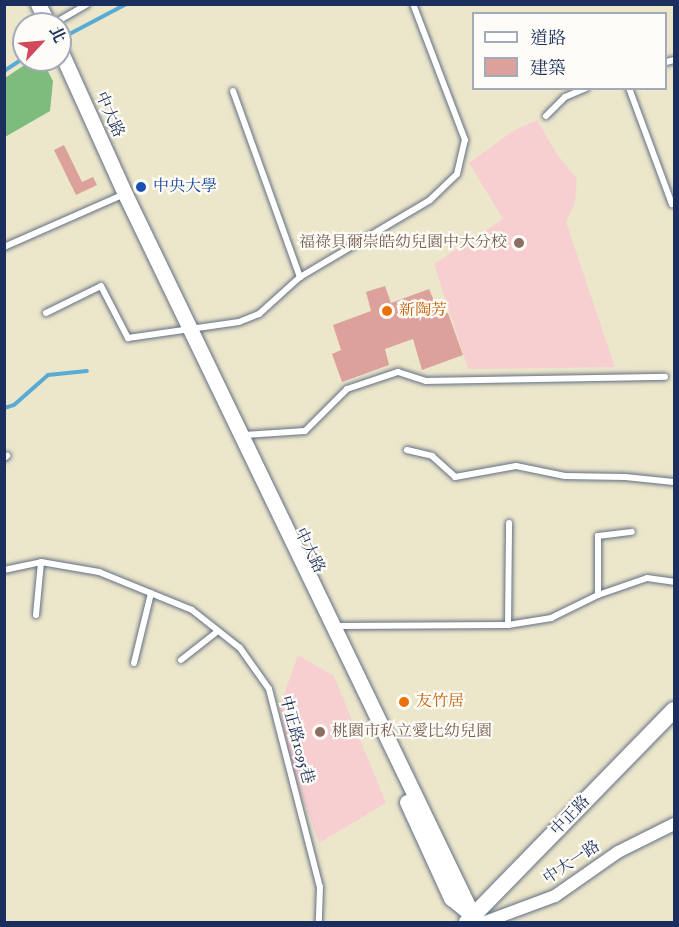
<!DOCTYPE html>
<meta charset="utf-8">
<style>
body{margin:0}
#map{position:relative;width:679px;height:927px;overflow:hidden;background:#ece7cb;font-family:"IM FELL English","Noto Serif TC",serif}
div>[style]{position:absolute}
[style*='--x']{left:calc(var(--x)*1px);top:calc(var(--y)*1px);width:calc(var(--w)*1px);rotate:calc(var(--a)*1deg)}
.built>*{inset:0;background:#f7cfd1}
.forest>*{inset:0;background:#7dbc7d}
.stream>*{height:4px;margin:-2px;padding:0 2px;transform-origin:2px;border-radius:2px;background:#59abd4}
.building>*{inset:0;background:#dca19b}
.roads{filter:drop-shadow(0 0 2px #646f84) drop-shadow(0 0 2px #646f84)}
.service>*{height:6px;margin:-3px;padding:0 3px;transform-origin:3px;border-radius:3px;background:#fff}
.minor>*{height:12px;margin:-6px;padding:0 6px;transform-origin:6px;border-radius:6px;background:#fff}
.tertiary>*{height:15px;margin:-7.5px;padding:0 7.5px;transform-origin:7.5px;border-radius:7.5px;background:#fff}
.secondary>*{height:16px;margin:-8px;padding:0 8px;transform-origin:8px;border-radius:8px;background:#fff}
.dots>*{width:16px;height:16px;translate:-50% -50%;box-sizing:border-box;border:3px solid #fdfcf7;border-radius:50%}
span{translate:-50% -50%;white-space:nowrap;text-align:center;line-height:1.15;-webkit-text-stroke:4.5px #fdfcf7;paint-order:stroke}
.street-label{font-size:16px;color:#1b2f5e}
.transit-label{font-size:16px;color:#164399}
.left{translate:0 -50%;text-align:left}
.education-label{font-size:16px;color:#785e54}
.right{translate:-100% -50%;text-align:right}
.food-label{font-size:16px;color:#c56008}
.frame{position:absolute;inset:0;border:6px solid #1b2f5e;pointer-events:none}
.legend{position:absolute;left:472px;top:12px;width:195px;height:78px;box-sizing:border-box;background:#fdfcf7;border:2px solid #a3aaba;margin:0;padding:8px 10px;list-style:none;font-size:18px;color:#1b2f5e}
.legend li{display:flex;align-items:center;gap:12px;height:30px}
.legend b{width:30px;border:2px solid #a3aaba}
.north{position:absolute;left:12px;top:12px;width:60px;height:60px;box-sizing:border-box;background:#fdfcf7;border:2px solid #a3aaba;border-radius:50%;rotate:64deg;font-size:16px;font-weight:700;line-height:24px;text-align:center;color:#1b2f5e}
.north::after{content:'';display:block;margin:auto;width:21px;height:27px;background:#d1495b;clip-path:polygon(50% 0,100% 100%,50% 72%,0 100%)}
</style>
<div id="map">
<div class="built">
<div style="clip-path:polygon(537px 120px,556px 153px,577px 179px,575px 203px,566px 222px,615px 367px,468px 369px,434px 264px,503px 219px,469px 163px,513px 131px)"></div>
<div style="clip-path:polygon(298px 655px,334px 676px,386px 803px,319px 843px,289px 758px,280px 706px)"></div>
</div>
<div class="forest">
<div style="clip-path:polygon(32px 60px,42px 60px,53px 81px,50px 111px,5px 137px,5px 78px)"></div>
</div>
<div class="stream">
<div style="--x:60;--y:39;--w:75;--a:-27.9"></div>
<div style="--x:4;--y:71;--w:24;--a:-33"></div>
<div style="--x:4;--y:408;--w:10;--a:-17"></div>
<div style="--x:14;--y:405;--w:45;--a:-41.4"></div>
<div style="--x:48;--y:375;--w:39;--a:-6"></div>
</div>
<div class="building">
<div style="clip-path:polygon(64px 145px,82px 182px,93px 177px,97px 185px,76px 195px,54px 150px)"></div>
<div style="clip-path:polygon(385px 286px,391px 303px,429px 289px,440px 315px,448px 313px,463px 355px,422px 370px,413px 339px,385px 349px,389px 365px,342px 382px,332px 354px,341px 350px,333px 325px,371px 311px,366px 292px)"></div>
</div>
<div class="roads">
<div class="service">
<div style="--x:53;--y:24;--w:39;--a:-30"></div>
<div style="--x:666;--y:62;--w:8;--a:-14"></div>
<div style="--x:629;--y:88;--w:124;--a:69.7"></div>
<div style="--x:233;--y:91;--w:198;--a:70.2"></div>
<div style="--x:546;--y:116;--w:27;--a:-45"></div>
<div style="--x:565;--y:97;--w:23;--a:-23"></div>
<div style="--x:4;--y:247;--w:131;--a:-23.8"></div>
<div style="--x:46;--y:313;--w:61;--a:-26.1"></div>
<div style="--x:101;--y:286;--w:59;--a:62.6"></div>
<div style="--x:128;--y:338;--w:112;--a:-8.2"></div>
<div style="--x:239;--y:322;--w:22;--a:-22"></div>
<div style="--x:259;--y:314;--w:55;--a:-42.1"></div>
<div style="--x:300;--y:277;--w:151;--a:-30.6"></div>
<div style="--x:430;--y:200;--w:37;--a:-44"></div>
<div style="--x:457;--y:174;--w:35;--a:-77"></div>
<div style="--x:465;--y:140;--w:146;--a:-110.9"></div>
<div style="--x:244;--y:435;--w:61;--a:-3.8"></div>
<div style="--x:305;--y:431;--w:59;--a:-45"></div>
<div style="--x:347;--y:389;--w:54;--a:-18.4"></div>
<div style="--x:398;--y:372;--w:29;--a:18"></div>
<div style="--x:426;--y:381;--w:239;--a:-1"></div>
<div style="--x:407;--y:450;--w:26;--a:13"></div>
<div style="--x:432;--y:456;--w:31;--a:42"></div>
<div style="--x:455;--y:477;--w:62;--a:-10.2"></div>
<div style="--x:516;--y:466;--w:50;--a:11.5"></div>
<div style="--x:565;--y:476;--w:60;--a:1"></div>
<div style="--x:625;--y:477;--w:49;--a:5.8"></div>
<div style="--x:4;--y:458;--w:4;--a:-34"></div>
<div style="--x:4;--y:570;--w:38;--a:-12"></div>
<div style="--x:41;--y:562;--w:59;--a:9.8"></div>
<div style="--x:99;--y:572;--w:100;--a:22.2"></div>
<div style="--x:192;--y:610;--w:61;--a:38.4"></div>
<div style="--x:240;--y:648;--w:50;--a:54.7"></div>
<div style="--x:269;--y:689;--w:204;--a:75.6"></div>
<div style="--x:320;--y:887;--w:35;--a:92"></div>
<div style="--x:598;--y:595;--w:59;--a:-90"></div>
<div style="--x:598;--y:536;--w:34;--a:-7"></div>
<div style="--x:36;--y:615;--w:53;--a:-84.6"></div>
<div style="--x:508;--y:625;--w:102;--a:-89.4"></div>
<div style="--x:336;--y:626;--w:172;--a:-0.3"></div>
<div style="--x:508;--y:625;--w:44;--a:-9.2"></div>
<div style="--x:551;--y:618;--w:52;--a:-26.1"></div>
<div style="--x:598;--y:595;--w:52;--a:-19.1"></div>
<div style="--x:647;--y:578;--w:27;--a:8"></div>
<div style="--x:181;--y:660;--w:47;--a:-38.1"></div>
<div style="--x:134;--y:663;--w:72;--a:-76.3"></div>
</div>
<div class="minor">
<div style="--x:485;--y:922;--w:75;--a:-20.4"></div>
<div style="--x:555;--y:896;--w:77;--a:-34.9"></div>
<div style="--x:618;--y:852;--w:63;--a:-26.6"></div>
</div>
<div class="tertiary">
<div style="--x:38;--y:4;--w:22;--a:63"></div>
<div style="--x:60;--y:50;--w:158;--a:65.7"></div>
<div style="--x:125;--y:194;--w:801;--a:64.27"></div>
<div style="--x:407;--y:802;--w:106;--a:65.4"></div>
<div style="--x:451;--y:898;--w:21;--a:39"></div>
</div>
<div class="secondary">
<div style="--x:467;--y:922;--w:296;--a:-45.7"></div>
</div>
</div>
<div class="dots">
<div style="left:141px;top:187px;background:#1a4fb4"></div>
<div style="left:519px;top:243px;background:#8d6e63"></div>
<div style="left:387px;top:311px;background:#e8710a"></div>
<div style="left:404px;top:702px;background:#e8710a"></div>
<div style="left:320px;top:732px;background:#8d6e63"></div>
</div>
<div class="street-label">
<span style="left:109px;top:115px;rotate:66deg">中大路</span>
<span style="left:309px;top:551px;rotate:64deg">中大路</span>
<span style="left:296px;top:740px;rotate:75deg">中正路1095巷</span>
<span style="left:571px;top:816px;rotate:-46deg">中正路</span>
<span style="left:572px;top:863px;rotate:-34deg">中大一路</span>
</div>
<div class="transit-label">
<span class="left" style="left:153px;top:187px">中央大學</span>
</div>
<div class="education-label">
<span class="right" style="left:507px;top:243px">福祿貝爾崇皓幼兒園中大分校</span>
<span class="left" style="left:332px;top:732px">桃園市私立愛比幼兒園</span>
</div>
<div class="food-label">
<span class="left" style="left:399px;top:311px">新陶芳</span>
<span class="left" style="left:416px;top:702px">友竹居</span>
</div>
<div class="frame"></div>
<ul class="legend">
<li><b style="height:8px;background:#fff"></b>道路</li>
<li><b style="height:16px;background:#dca19b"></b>建築</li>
</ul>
<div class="north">北</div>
</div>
